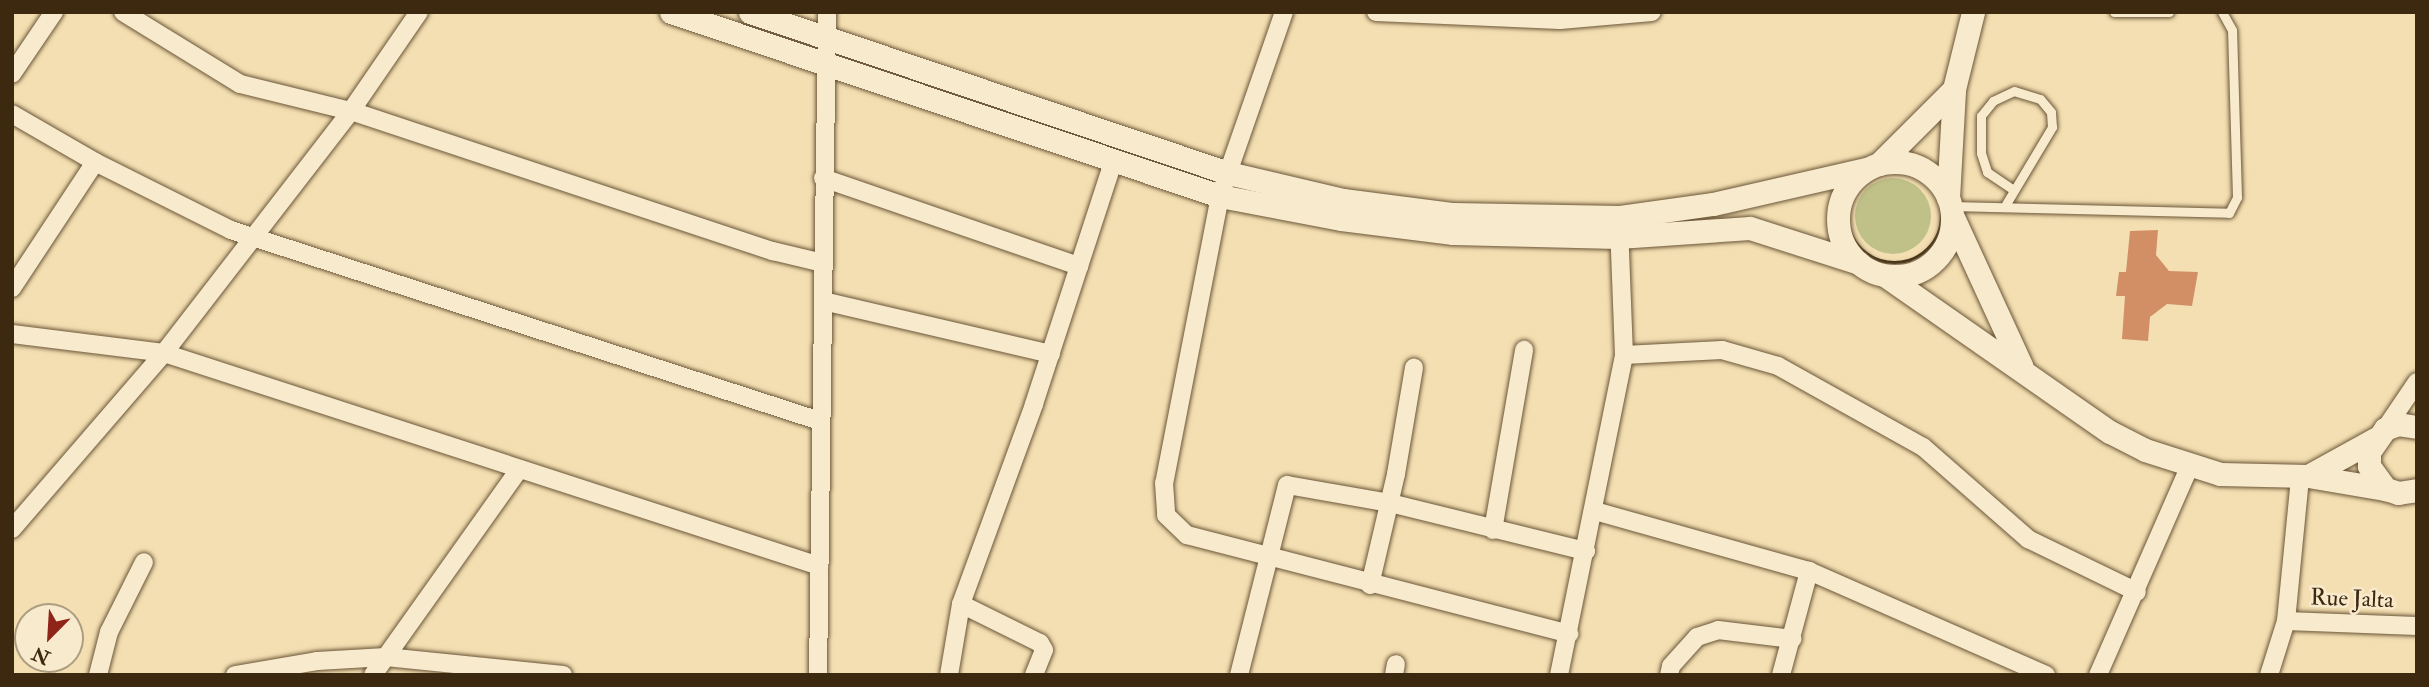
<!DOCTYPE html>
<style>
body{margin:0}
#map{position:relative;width:2429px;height:687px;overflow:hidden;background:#f4dfb2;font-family:"IM FELL Double Pica",serif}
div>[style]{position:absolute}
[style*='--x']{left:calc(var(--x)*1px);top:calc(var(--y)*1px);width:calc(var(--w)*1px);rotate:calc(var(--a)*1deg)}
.green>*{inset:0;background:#bfc189}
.round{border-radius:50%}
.building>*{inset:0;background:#d28f65}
.path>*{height:3.5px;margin-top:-1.75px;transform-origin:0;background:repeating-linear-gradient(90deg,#3c2910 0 5px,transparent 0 8.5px)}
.path>.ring{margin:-1.75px;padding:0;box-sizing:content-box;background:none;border:3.5px solid #3c2910;border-radius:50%}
.roads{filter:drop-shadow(0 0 2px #6a5638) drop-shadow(0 0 2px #6a5638)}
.service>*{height:9px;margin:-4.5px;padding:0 4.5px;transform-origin:4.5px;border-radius:4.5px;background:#f8eacd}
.minor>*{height:18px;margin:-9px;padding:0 9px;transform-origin:9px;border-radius:9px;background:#f8eacd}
.tertiary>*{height:23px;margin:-11.5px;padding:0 11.5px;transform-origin:11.5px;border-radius:11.5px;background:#f8eacd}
.tertiary>.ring{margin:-11.5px;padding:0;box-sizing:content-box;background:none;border:23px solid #f8eacd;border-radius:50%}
span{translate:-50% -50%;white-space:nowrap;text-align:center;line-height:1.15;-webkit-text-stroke:5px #f8eacd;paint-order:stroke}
.street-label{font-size:23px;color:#3c2910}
.frame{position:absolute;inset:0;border:14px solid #3c2910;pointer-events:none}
.north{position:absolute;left:14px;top:603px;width:70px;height:70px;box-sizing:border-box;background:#f8eacd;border:2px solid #ad9d81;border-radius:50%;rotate:204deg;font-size:19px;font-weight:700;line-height:28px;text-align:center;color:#3c2910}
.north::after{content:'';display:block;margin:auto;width:24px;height:32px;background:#8f2418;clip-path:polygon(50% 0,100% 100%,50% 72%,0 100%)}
</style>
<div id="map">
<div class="green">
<div class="round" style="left:1855px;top:178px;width:76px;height:76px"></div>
</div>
<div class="building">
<div style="clip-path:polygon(2158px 230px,2156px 255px,2169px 271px,2198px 272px,2192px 306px,2167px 304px,2150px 317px,2148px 341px,2122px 339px,2125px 296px,2116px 296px,2119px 272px,2126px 272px,2130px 231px)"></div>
</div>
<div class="path">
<div class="ring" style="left:1848px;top:169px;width:90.5px;height:90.5px"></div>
</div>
<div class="roads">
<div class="service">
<div style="--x:2114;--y:12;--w:55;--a:0"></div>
<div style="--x:2006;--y:204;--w:90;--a:-59.1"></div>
<div style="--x:2052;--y:127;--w:15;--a:-94"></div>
<div style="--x:2051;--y:112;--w:17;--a:-130"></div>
<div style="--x:2040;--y:99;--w:27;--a:-163"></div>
<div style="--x:2014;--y:91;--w:23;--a:155"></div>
<div style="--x:1993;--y:101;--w:19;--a:129"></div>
<div style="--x:1981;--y:116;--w:37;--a:90"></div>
<div style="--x:1981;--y:153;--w:20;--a:72"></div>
<div style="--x:1987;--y:172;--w:32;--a:34"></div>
<div style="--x:1951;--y:206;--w:278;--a:1.4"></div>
<div style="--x:2229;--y:213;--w:18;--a:-63"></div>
<div style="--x:2237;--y:197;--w:167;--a:-91.7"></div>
<div style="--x:2232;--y:30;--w:21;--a:-119"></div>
</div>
<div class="minor">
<div style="--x:123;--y:12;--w:137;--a:31.6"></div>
<div style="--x:240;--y:84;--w:114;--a:13.7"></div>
<div style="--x:351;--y:111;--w:445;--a:18.4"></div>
<div style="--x:773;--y:251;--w:51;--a:13.5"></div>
<div style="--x:1284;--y:12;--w:195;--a:109.2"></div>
<div style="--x:1220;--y:196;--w:292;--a:101"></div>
<div style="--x:1164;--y:483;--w:32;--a:86"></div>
<div style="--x:1166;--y:515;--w:29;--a:44"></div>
<div style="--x:1187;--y:535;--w:395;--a:14.5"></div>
<div style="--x:1376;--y:12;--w:184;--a:2.5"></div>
<div style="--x:1560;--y:20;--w:92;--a:-5"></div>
<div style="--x:12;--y:74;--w:75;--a:-55.9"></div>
<div style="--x:12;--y:114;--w:96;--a:30"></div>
<div style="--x:95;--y:162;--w:152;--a:26.6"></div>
<div style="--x:231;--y:230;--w:619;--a:17.97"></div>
<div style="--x:823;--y:178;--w:271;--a:19"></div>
<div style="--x:12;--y:288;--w:151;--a:-56.6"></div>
<div style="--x:823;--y:301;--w:234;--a:13.1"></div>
<div style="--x:12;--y:334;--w:153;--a:7.1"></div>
<div style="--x:164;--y:353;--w:689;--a:18.01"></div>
<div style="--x:1624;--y:355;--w:98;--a:-2.9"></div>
<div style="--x:1722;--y:350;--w:58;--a:15.9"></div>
<div style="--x:1778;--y:366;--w:166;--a:29.2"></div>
<div style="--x:1923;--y:447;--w:140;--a:41.2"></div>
<div style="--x:2028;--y:539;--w:121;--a:25.9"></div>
<div style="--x:2385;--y:429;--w:57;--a:-55.8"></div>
<div style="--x:1595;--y:511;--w:222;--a:15.7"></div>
<div style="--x:1809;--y:571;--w:259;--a:23.7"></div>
<div style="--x:12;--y:529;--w:233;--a:-49.2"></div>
<div style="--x:164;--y:353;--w:306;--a:-52.3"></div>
<div style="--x:351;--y:111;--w:120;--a:-55.5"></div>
<div style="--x:1493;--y:530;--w:183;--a:-80.2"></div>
<div style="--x:1370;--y:585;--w:114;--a:-76.8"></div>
<div style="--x:1396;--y:474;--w:108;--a:-80.4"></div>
<div style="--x:961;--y:604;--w:88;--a:26.3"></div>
<div style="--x:1040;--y:643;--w:8;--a:60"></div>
<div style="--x:1044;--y:650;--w:27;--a:112"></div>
<div style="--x:2286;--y:621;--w:131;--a:2.2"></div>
<div style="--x:98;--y:675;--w:44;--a:-75.7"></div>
<div style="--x:109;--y:632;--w:78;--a:-63.4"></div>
<div style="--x:235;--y:675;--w:83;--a:-9.7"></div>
<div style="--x:317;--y:661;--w:69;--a:-3.3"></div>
<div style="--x:386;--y:657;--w:178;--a:5.8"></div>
<div style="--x:373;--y:675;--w:250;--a:-54.6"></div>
<div style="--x:818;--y:675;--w:663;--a:-89.22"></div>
<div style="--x:949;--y:675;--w:72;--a:-80.4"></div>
<div style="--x:961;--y:604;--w:213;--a:-69.9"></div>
<div style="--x:1034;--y:404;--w:255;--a:-71.9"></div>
<div style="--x:1239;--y:675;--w:196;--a:-75.8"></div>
<div style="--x:1287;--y:485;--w:105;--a:9.9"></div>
<div style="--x:1390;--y:503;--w:202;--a:13.8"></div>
<div style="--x:1394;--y:675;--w:11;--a:-80"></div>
<div style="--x:1559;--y:675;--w:327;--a:-78.5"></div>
<div style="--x:1624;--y:355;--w:128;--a:-92.2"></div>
<div style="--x:1669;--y:675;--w:9;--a:-77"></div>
<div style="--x:1671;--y:666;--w:39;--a:-48"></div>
<div style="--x:1697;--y:637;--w:22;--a:-18"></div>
<div style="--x:1718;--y:630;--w:75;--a:6.9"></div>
<div style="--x:1781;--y:675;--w:108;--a:-74.9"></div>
<div style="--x:2098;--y:675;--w:226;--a:-66.3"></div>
<div style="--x:2269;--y:675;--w:57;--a:-72.5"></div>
<div style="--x:2286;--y:621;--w:145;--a:-84.4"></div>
</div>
<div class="tertiary">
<div style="--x:671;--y:12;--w:579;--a:18.53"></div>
<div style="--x:1220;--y:196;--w:123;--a:10.8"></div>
<div style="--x:1341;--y:219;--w:113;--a:7.1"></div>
<div style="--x:1453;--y:233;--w:165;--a:1.4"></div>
<div style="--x:1618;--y:237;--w:132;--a:-3.9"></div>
<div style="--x:1750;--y:228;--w:114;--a:17.8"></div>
<div style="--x:750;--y:12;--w:504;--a:18.61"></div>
<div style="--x:1228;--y:173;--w:118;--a:13.2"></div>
<div style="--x:1343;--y:200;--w:111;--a:7.3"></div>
<div style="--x:1453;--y:214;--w:167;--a:1"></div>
<div style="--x:1620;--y:217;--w:94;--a:-8"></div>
<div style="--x:1713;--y:204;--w:157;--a:-12.9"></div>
<div class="ring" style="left:1838px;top:162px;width:91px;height:91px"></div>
<div style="--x:1879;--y:164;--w:106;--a:-45"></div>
<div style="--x:1948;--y:198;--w:109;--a:-86.8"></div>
<div style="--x:1954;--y:89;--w:79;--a:-76.1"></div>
<div style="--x:1952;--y:215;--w:167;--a:65.3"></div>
<div style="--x:1886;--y:276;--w:273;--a:34.9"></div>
<div style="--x:2110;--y:432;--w:39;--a:27"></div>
<div style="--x:2145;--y:450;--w:79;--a:17.7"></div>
<div style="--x:2220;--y:474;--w:88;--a:1.3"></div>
<div style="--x:2308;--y:476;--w:79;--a:9.5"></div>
<div style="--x:2417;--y:427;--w:19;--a:-171"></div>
<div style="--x:2398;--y:424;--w:14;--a:159"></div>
<div style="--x:2385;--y:429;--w:28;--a:125"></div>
<div style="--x:2369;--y:452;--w:14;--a:90"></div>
<div style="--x:2369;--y:466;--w:29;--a:54"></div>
<div style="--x:2386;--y:489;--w:13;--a:18"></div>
<div style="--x:2398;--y:493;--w:19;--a:-9"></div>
<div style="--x:2308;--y:476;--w:77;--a:-28.9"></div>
</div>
</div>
<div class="street-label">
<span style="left:2352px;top:599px;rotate:2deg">Rue Jalta</span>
</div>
<div class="frame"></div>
<div class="north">N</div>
</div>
